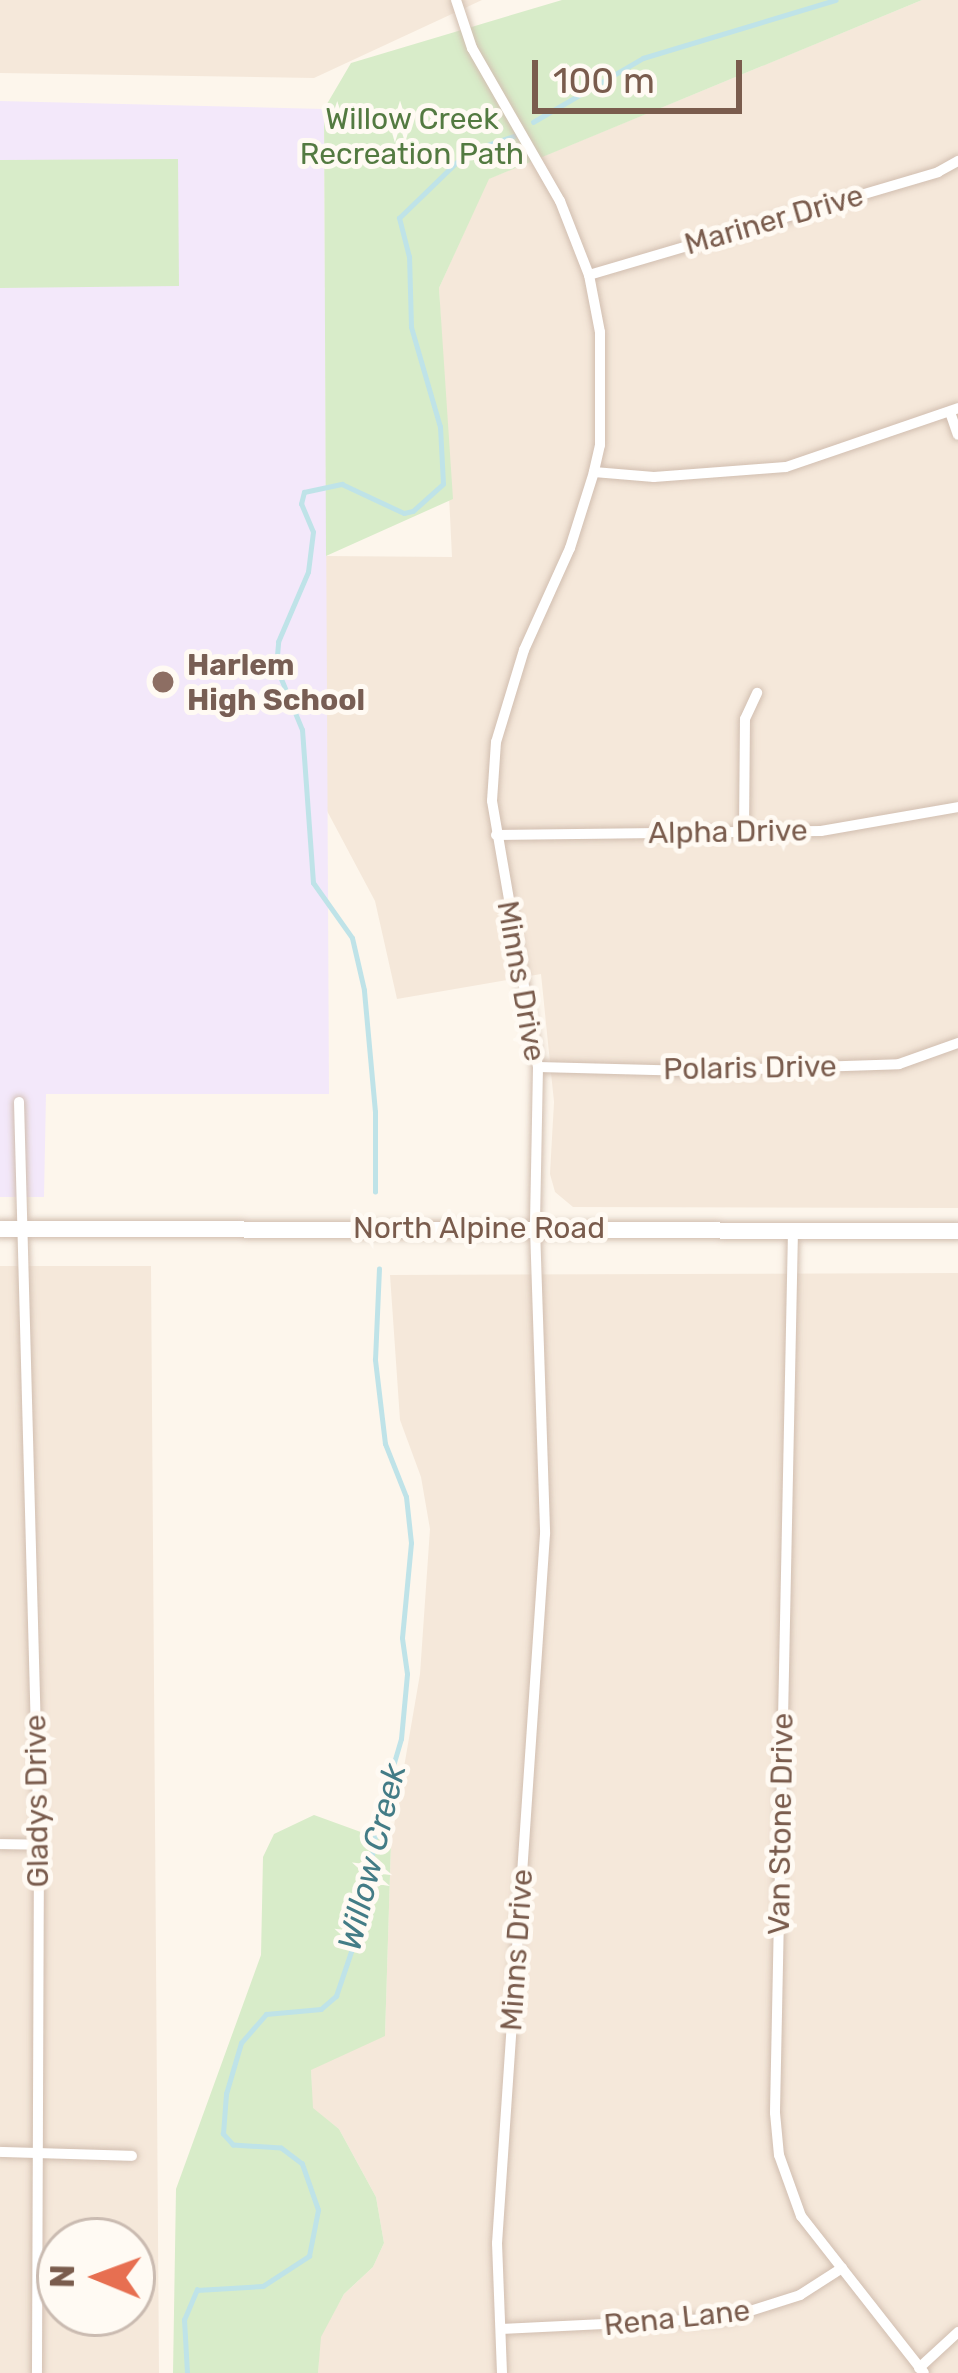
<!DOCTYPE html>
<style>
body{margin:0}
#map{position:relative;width:958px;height:2373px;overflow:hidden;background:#fdf6ec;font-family:Rubik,sans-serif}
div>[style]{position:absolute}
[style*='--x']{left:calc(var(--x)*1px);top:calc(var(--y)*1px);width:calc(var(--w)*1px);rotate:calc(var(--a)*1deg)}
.residential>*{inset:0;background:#f5e8da}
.education>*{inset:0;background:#f3e8fa}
.green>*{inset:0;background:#d8ecc9}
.stream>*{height:4.5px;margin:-2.25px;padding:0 2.25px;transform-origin:2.25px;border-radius:2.25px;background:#bfe3e8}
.roads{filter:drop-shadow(0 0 3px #d1beb0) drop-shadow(0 0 3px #d1beb0)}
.minor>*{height:10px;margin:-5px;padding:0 5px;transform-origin:5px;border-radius:5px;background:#fff}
.secondary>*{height:16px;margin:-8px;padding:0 8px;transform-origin:8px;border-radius:8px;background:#fff}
.dots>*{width:33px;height:33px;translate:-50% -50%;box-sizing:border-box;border:6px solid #fffaf3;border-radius:50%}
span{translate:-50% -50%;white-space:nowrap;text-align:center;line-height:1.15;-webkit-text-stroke:10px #fffaf3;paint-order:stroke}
.park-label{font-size:30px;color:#537a41}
.street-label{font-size:30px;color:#7a5c4d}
.education-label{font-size:30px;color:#785e54;font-weight:700}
.left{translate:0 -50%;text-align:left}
.water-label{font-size:33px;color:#437c86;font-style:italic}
.north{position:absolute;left:36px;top:2217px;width:120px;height:120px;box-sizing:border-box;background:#fffaf3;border:3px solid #cabbb1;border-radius:50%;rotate:271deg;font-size:33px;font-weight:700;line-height:48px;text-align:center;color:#7a5c4d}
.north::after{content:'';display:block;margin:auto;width:42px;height:54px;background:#e76f51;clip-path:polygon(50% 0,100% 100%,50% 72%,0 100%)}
.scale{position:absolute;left:532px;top:60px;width:210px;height:54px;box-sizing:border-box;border:6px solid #7a5c4d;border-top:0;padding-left:15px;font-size:36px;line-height:42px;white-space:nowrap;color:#7a5c4d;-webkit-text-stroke:9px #fffaf3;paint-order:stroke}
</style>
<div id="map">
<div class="residential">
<div style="clip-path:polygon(0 0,482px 0,314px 78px,0 73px)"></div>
<div style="clip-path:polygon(922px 0,958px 0,958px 1208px,573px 1207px,555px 1192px,550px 1174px,554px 1102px,541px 974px,397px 999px,375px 901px,326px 809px,326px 556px,452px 557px,439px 288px,488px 179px)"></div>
<div style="clip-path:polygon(evenodd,0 1266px,151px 1266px,159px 2373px,0 2373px,0 1266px,60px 2241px,132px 2241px,132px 2313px,60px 2313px,60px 2241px)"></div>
<div style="clip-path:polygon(958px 1273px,958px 2373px,318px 2373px,320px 2337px,344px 2294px,373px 2267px,384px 2243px,376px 2197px,339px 2129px,312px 2108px,311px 2069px,385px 2035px,391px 1843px,420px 1674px,430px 1529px,421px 1477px,400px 1420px,390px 1275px)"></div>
</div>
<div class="education">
<div style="clip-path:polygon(0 101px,324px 109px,329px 1094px,46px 1094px,44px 1197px,0 1197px)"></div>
</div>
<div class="green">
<div style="clip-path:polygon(562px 0,922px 0,489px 179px,439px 288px,453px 499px,326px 556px,324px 109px,351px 63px)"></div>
<div style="clip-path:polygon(178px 159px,179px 286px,0 288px,0 160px)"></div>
<div style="clip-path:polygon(314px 1815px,391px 1843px,385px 2036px,311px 2070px,313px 2108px,339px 2129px,376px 2197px,384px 2243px,373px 2267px,344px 2294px,321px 2337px,318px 2373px,173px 2373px,176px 2189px,261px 1955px,263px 1857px,274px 1834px)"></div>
</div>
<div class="stream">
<div style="--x:533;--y:122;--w:127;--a:-30.2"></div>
<div style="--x:643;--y:58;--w:201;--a:-16.8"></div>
<div style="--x:375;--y:1192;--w:80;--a:-90"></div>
<div style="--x:375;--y:1112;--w:122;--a:-95.2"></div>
<div style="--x:364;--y:990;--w:53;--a:-103"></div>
<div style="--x:352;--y:938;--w:67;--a:-125.3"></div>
<div style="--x:313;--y:883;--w:153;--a:-94.1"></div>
<div style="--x:302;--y:730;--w:68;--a:-112.4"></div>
<div style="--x:276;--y:667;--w:25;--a:-85"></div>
<div style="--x:278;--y:642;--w:76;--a:-66.8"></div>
<div style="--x:308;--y:572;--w:40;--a:-82.9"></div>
<div style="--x:313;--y:532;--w:30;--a:-113"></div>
<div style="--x:301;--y:504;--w:12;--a:-76"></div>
<div style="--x:304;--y:492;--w:39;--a:-12"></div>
<div style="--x:342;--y:484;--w:68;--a:25.1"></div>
<div style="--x:404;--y:513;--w:9;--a:-13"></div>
<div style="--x:413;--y:511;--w:40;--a:-42"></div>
<div style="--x:443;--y:484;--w:57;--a:-93"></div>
<div style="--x:440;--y:427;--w:104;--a:-106.2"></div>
<div style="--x:411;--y:327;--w:70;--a:-91.6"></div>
<div style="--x:409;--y:257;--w:40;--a:-104.4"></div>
<div style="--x:399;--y:218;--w:95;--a:-44.1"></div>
<div style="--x:467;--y:152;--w:50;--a:-18.8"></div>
<div style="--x:187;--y:2373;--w:53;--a:-93.2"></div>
<div style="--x:184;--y:2320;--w:33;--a:-67"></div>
<div style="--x:197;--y:2290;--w:66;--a:-3.5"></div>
<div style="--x:263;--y:2286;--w:55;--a:-33.1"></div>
<div style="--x:309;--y:2256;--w:47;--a:-78.9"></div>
<div style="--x:318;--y:2210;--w:49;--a:-109.2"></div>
<div style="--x:302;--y:2164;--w:26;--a:-143"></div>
<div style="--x:281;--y:2148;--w:48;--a:-176.4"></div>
<div style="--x:233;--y:2145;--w:15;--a:-132"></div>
<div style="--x:223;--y:2134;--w:40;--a:-85.7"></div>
<div style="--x:226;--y:2094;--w:53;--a:-73.6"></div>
<div style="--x:241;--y:2043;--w:38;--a:-49"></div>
<div style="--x:266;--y:2014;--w:55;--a:-5.2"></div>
<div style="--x:321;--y:2009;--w:20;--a:-41"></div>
<div style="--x:336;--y:1996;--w:81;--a:-71.3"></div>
<div style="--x:362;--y:1919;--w:103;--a:-81.1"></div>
<div style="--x:378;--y:1817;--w:81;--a:-73.6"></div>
<div style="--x:401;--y:1739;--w:65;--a:-84.7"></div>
<div style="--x:407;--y:1674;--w:36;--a:-98"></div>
<div style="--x:402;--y:1638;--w:95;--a:-84.6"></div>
<div style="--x:411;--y:1543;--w:46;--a:-96.2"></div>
<div style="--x:406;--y:1497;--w:57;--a:-111.6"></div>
<div style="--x:385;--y:1444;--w:85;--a:-96.8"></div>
<div style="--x:375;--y:1360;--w:91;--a:-87.5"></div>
</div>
<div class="roads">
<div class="minor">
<div style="--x:456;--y:0;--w:51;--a:71.6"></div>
<div style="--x:472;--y:48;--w:177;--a:60.1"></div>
<div style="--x:560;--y:201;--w:79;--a:68.6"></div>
<div style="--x:589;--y:275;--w:58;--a:79.1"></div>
<div style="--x:600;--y:332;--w:113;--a:90"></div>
<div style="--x:600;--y:445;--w:28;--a:103"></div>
<div style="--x:594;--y:472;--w:80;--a:107.5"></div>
<div style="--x:570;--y:548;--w:112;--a:114.3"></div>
<div style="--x:524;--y:650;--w:96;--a:106.9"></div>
<div style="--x:496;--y:742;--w:59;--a:93.9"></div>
<div style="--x:492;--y:801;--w:270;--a:80.2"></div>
<div style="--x:538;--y:1067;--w:161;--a:91.1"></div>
<div style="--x:535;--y:1228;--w:306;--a:88.1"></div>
<div style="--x:545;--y:1534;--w:711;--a:93.87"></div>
<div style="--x:497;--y:2243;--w:130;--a:87.8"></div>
<div style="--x:589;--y:275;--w:364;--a:-16.4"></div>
<div style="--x:938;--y:172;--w:23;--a:-29"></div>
<div style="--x:950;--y:412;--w:24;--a:71"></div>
<div style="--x:594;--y:472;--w:60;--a:4.8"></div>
<div style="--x:654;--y:477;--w:132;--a:-4.3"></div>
<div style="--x:786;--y:467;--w:182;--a:-18.9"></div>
<div style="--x:744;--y:832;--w:113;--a:-89.5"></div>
<div style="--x:745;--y:719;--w:29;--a:-65"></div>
<div style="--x:496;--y:835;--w:325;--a:-0.7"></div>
<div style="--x:821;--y:831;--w:139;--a:-9.9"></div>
<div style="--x:538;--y:1067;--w:154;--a:1.5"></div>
<div style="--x:692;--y:1071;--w:207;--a:-1.9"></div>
<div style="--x:899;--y:1064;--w:63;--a:-19.6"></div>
<div style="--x:19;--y:1102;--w:743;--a:88.46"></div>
<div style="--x:39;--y:1845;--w:528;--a:90.22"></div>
<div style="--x:793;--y:1230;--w:883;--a:91.17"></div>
<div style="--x:775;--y:2113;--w:42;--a:84.6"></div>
<div style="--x:779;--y:2155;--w:65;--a:70.2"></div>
<div style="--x:801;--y:2216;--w:199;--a:51.9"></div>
<div style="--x:0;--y:1844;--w:39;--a:1"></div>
<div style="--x:0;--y:2152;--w:132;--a:1.7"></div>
<div style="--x:501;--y:2329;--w:227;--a:-2.8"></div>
<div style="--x:728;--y:2318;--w:76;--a:-17.7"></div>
<div style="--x:800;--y:2295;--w:50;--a:-32.7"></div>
<div style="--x:919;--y:2368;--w:53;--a:-42.7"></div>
</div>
<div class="secondary">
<div style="--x:0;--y:1229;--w:958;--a:0.12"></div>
</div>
</div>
<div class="dots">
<div style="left:163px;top:682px;background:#8d6e63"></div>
</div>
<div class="park-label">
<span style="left:412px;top:136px">Willow Creek<br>Recreation Path</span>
</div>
<div class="street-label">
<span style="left:774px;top:220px;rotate:-16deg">Mariner Drive</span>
<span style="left:728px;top:832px;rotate:-1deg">Alpha Drive</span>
<span style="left:521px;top:981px;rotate:80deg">Minns Drive</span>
<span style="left:750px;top:1068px;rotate:-1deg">Polaris Drive</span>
<span style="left:479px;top:1228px">North Alpine Road</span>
<span style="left:37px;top:1801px;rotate:-91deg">Gladys Drive</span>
<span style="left:781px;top:1824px;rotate:-89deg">Van Stone Drive</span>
<span style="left:517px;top:1950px;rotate:-86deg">Minns Drive</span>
<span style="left:677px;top:2318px;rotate:-6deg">Rena Lane</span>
</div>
<div class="education-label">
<span class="left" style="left:187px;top:682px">Harlem<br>High School</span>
</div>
<div class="water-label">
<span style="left:372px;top:1857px;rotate:-76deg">Willow Creek</span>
</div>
<div class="north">N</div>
<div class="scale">100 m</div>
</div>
